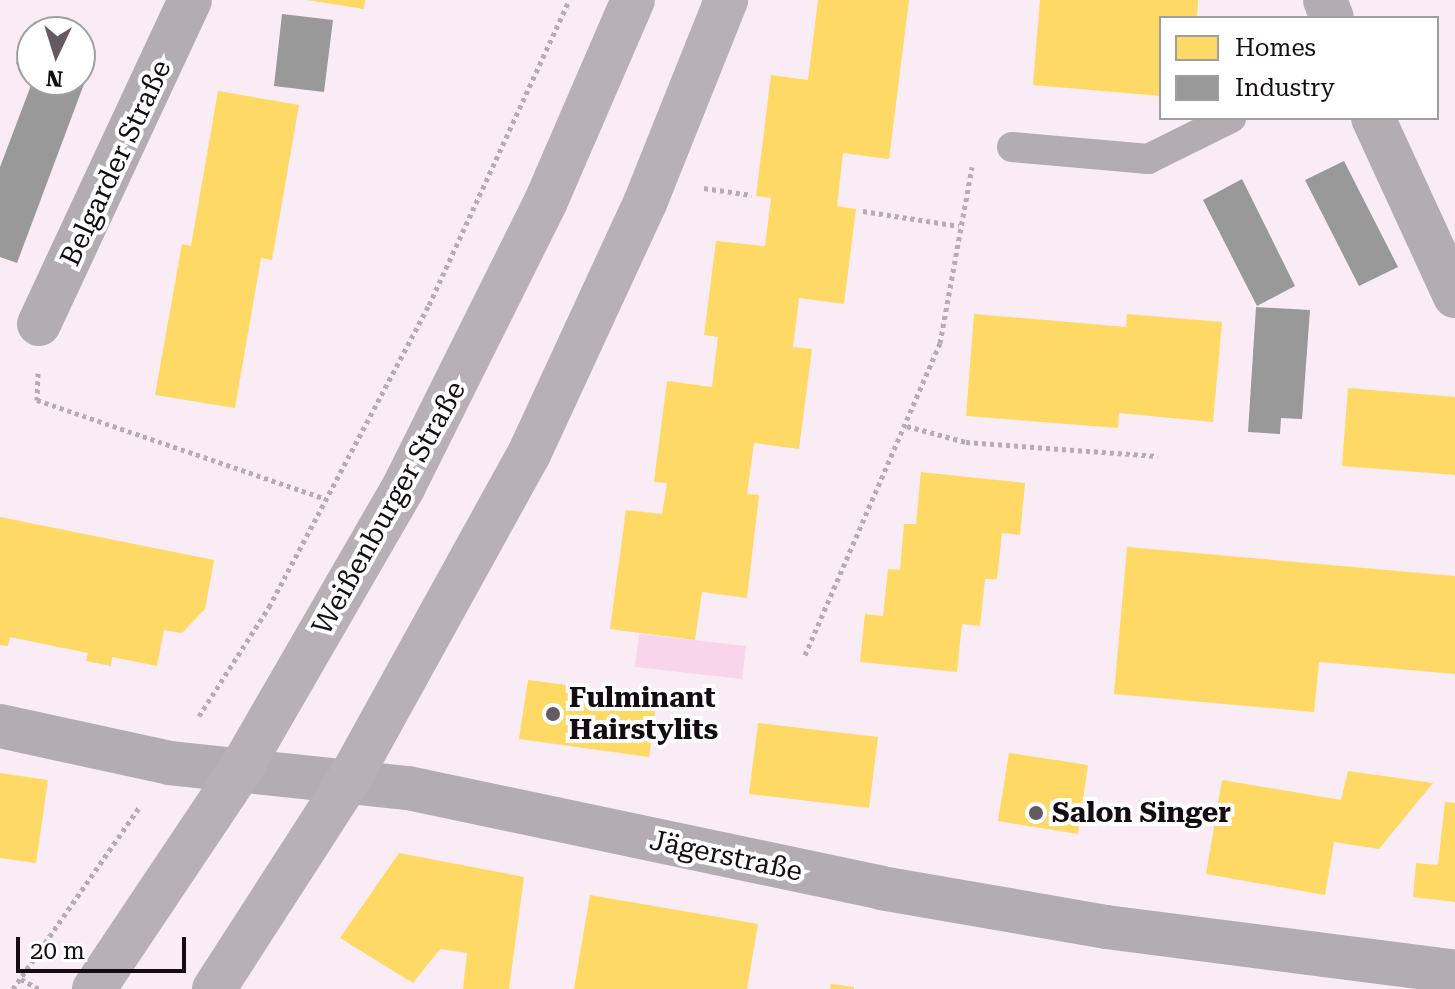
<!DOCTYPE html>
<meta charset="utf-8">
<style>
body{margin:0}
#map{position:relative;width:1455px;height:989px;overflow:hidden;background:#f9ecf4;font-family:"Roboto Serif",serif}
div>[style]{position:absolute}
[style*='--x']{left:calc(var(--x)*1px);top:calc(var(--y)*1px);width:calc(var(--w)*1px);rotate:calc(var(--a)*1deg)}
.green>*{inset:0;background:#f8d5eb}
.homes>*{inset:0;background:#ffd966}
.industry>*{inset:0;background:#999}
.path>*{height:5px;margin-top:-2.5px;transform-origin:0;background:repeating-linear-gradient(90deg,#b4adb2 0 4px,transparent 0 8px)}
.lane>*{height:30px;margin:-15px;padding:0 15px;transform-origin:15px;border-radius:15px;background:#b3adb1}
.street>*{height:44px;margin:-22px;padding:0 22px;transform-origin:22px;border-radius:22px;background:#b3adb1}
.secondary>*{height:44px;margin:-22px;padding:0 22px;transform-origin:22px;border-radius:22px;background:#b3acb1}
.primary>*{height:44px;margin:-22px;padding:0 22px;transform-origin:22px;border-radius:22px;background:#b8b0b4}
.dots>*{width:22px;height:22px;translate:-50% -50%;box-sizing:border-box;border:4px solid #fff;border-radius:50%}
span{translate:-50% -50%;white-space:nowrap;text-align:center;line-height:1.15;-webkit-text-stroke:8px #fff;paint-order:stroke}
.street-label{font-size:28px;color:#140c11}
.poi-label{font-size:28px;color:#140c11;font-weight:700}
.left{translate:0 -50%;text-align:left}
.legend{position:absolute;left:1159px;top:16px;width:280px;height:104px;box-sizing:border-box;background:#fff;border:2px solid #a19ea0;margin:0;padding:10px 14px;list-style:none;font-size:24px;color:#140c11}
.legend li{display:flex;align-items:center;gap:16px;height:40px}
.legend b{width:40px;border:2px solid #a19ea0}
.north{position:absolute;left:16px;top:16px;width:80px;height:80px;box-sizing:border-box;background:#fff;border:2px solid #a19ea0;border-radius:50%;rotate:184deg;font-size:22px;font-weight:700;line-height:32px;text-align:center;color:#140c11}
.north::after{content:'';display:block;margin:auto;width:28px;height:36px;background:#645a60;clip-path:polygon(50% 0,100% 100%,50% 72%,0 100%)}
.scale{position:absolute;left:16px;top:937px;width:170px;height:36px;box-sizing:border-box;border:4px solid #140c11;border-top:0;padding-left:10px;font-size:24px;line-height:28px;white-space:nowrap;color:#140c11;-webkit-text-stroke:6px #fff;paint-order:stroke}
</style>
<div id="map">
<div class="green">
<div style="clip-path:polygon(639px 634px,746px 646px,742px 679px,635px 667px)"></div>
</div>
<div class="homes">
<div style="clip-path:polygon(307px 0,365px 0,364px 9px)"></div>
<div style="clip-path:polygon(818px 0,909px 0,889px 159px,843px 153px,837px 206px,856px 209px,844px 304px,799px 298px,793px 347px,812px 349px,799px 449px,754px 443px,747px 494px,759px 495px,747px 598px,702px 592px,695px 640px,610px 629px,626px 510px,662px 514px,667px 483px,654px 482px,667px 381px,712px 387px,718px 337px,704px 335px,716px 241px,765px 246px,771px 198px,756px 196px,771px 75px,808px 80px)"></div>
<div style="clip-path:polygon(1040px 0,1198px 0,1197px 18px,1161px 18px,1161px 96px,1033px 85px)"></div>
<div style="clip-path:polygon(218px 91px,299px 105px,272px 260px,261px 258px,235px 408px,155px 395px,182px 244px,191px 246px)"></div>
<div style="clip-path:polygon(974px 314px,1126px 327px,1127px 314px,1222px 322px,1213px 422px,1119px 413px,1118px 428px,966px 416px)"></div>
<div style="clip-path:polygon(1348px 388px,1455px 397px,1455px 475px,1342px 466px)"></div>
<div style="clip-path:polygon(921px 472px,1025px 483px,1020px 535px,1002px 533px,997px 579px,985px 579px,980px 626px,962px 624px,957px 672px,860px 662px,865px 614px,883px 616px,888px 569px,900px 570px,904px 524px,916px 524px)"></div>
<div style="clip-path:polygon(0 517px,214px 560px,205px 609px,182px 633px,164px 630px,157px 666px,112px 657px,111px 666px,86px 661px,88px 653px,10px 637px,8px 646px,0 645px)"></div>
<div style="clip-path:polygon(1127px 547px,1455px 576px,1455px 674px,1319px 662px,1314px 712px,1114px 694px)"></div>
<div style="clip-path:polygon(528px 680px,657px 697px,649px 757px,519px 739px)"></div>
<div style="clip-path:polygon(758px 723px,878px 737px,869px 808px,749px 794px)"></div>
<div style="clip-path:polygon(1009px 753px,1088px 765px,1078px 834px,998px 821px)"></div>
<div style="clip-path:polygon(1348px 771px,1433px 783px,1379px 849px,1334px 842px,1325px 895px,1206px 874px,1222px 780px,1341px 800px)"></div>
<div style="clip-path:polygon(0 773px,48px 780px,36px 863px,0 858px)"></div>
<div style="clip-path:polygon(1445px 802px,1455px 803px,1455px 902px,1413px 897px,1416px 863px,1438px 865px)"></div>
<div style="clip-path:polygon(399px 853px,524px 877px,509px 989px,463px 989px,467px 953px,440px 949px,413px 983px,340px 938px)"></div>
<div style="clip-path:polygon(590px 895px,758px 924px,747px 989px,574px 989px)"></div>
<div style="clip-path:polygon(831px 984px,854px 987px,854px 989px,830px 989px)"></div>
</div>
<div class="industry">
<div style="clip-path:polygon(282px 14px,333px 20px,324px 92px,274px 86px)"></div>
<div style="clip-path:polygon(25px 42px,32px 45px,32px 70px,16px 64px)"></div>
<div style="clip-path:polygon(80px 64px,90px 68px,17px 263px,0 257px,0 167px,33px 80px,80px 80px)"></div>
<div style="clip-path:polygon(1344px 161px,1398px 267px,1359px 286px,1305px 180px)"></div>
<div style="clip-path:polygon(1242px 179px,1295px 286px,1257px 306px,1203px 200px)"></div>
<div style="clip-path:polygon(1256px 307px,1310px 310px,1302px 419px,1281px 418px,1280px 434px,1248px 432px)"></div>
</div>
<div class="path">
<div style="--x:704;--y:188;--w:48;--a:8.5"></div>
<div style="--x:863;--y:211;--w:97;--a:8.9"></div>
<div style="--x:38;--y:373;--w:27;--a:92"></div>
<div style="--x:37;--y:400;--w:303;--a:18.9"></div>
<div style="--x:907;--y:426;--w:61;--a:15.2"></div>
<div style="--x:966;--y:442;--w:192;--a:4.2"></div>
<div style="--x:805;--y:655;--w:340;--a:-66.6"></div>
<div style="--x:940;--y:343;--w:179;--a:-79.7"></div>
<div style="--x:199;--y:716;--w:130;--a:-57.3"></div>
<div style="--x:269;--y:607;--w:342;--a:-62.1"></div>
<div style="--x:429;--y:305;--w:336;--a:-65.3"></div>
<div style="--x:21;--y:979;--w:21;--a:29"></div>
<div style="--x:13;--y:989;--w:221;--a:-55.2"></div>
</div>
<div class="lane">
<div style="--x:1012;--y:147;--w:137;--a:5"></div>
<div style="--x:1148;--y:159;--w:93;--a:-26.3"></div>
</div>
<div class="street">
<div style="--x:39;--y:324;--w:357;--a:-65"></div>
<div style="--x:0;--y:726;--w:173;--a:12.3"></div>
<div style="--x:169;--y:763;--w:240;--a:6"></div>
<div style="--x:408;--y:788;--w:483;--a:11.9"></div>
<div style="--x:881;--y:888;--w:228;--a:9.8"></div>
<div style="--x:1106;--y:927;--w:352;--a:7.3"></div>
</div>
<div class="secondary">
<div style="--x:1325;--y:0;--w:19;--a:69"></div>
<div style="--x:1373;--y:118;--w:196;--a:65.3"></div>
</div>
<div class="primary">
<div style="--x:94;--y:989;--w:261;--a:-56.2"></div>
<div style="--x:239;--y:772;--w:330;--a:-60"></div>
<div style="--x:404;--y:486;--w:318;--a:-63.5"></div>
<div style="--x:546;--y:201;--w:219;--a:-66.6"></div>
<div style="--x:214;--y:989;--w:251;--a:-57.2"></div>
<div style="--x:350;--y:778;--w:370;--a:-61.1"></div>
<div style="--x:529;--y:454;--w:277;--a:-65.2"></div>
<div style="--x:645;--y:203;--w:219;--a:-68.2"></div>
</div>
<div class="dots">
<div style="left:553px;top:714px;background:#645a60"></div>
<div style="left:1036px;top:813px;background:#645a60"></div>
</div>
<div class="street-label">
<span style="left:116px;top:163px;rotate:-65deg">Belgarder Straße</span>
<span style="left:389px;top:508px;rotate:-61deg">Weißenburger Straße</span>
<span style="left:726px;top:856px;rotate:12deg">Jägerstraße</span>
</div>
<div class="poi-label">
<span class="left" style="left:569px;top:714px">Fulminant<br>Hairstylits</span>
<span class="left" style="left:1052px;top:813px">Salon Singer</span>
</div>
<ul class="legend">
<li><b style="height:22px;background:#ffd966"></b>Homes</li>
<li><b style="height:22px;background:#999"></b>Industry</li>
</ul>
<div class="north">N</div>
<div class="scale">20 m</div>
</div>
